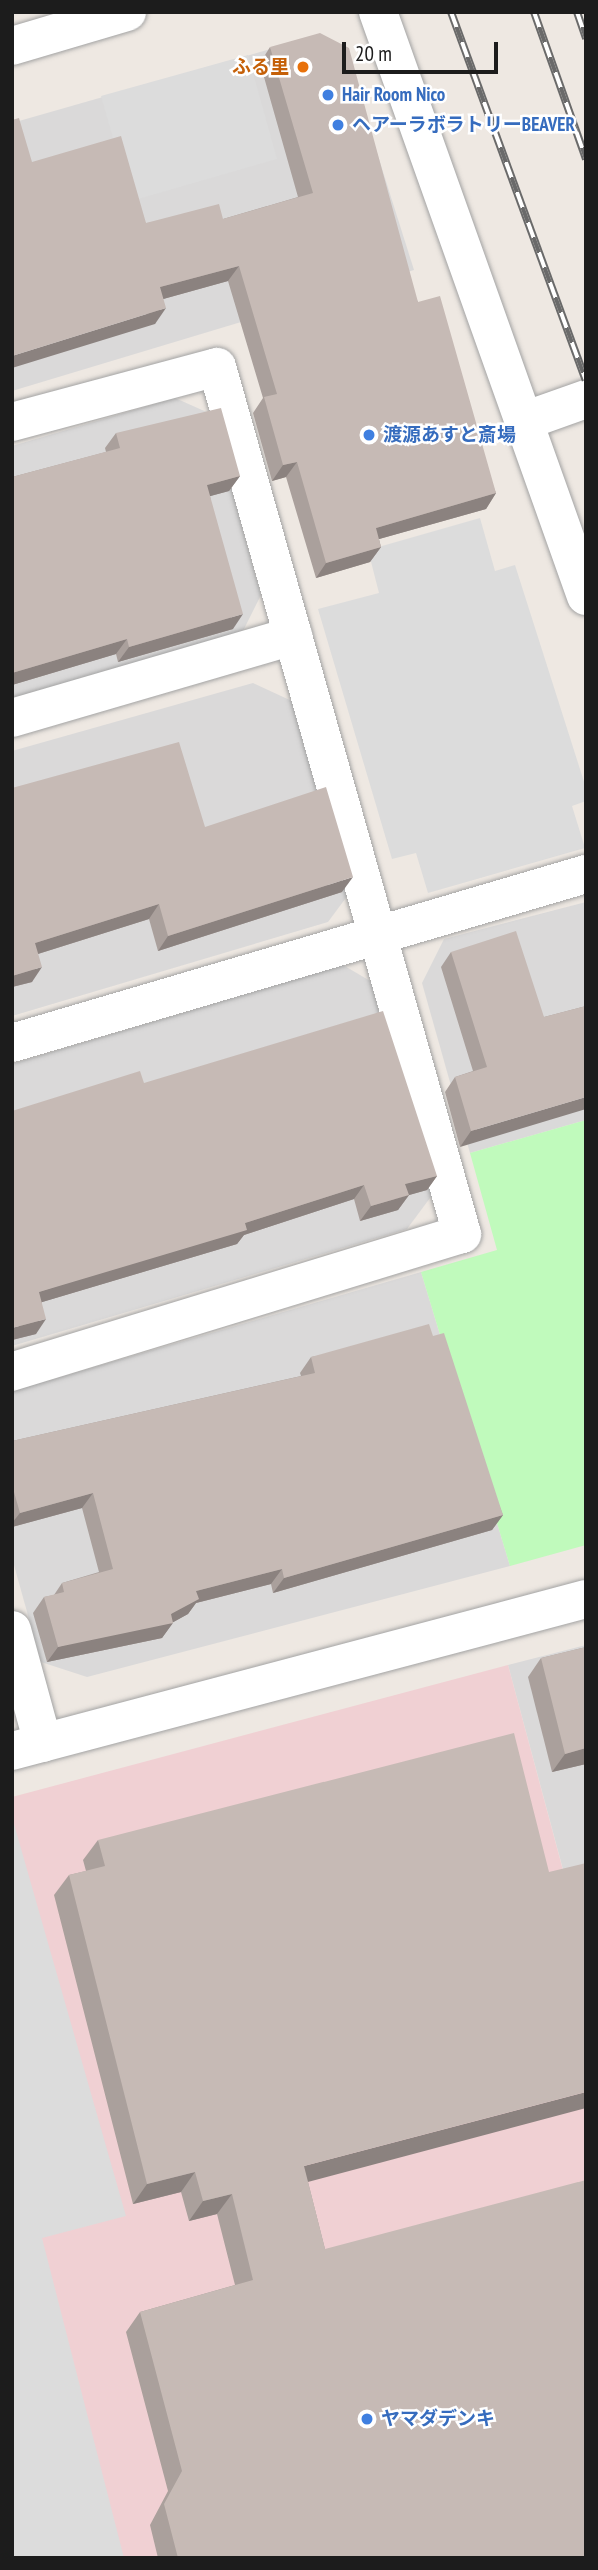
<!DOCTYPE html>
<meta charset="utf-8">
<style>
body{margin:0}
#map{position:relative;width:598px;height:2570px;overflow:hidden;background:#eee8e2;font-family:"PT Sans Narrow","Noto Sans JP",sans-serif}
div>[style]{position:absolute}
[style*='--x']{left:calc(var(--x)*1px);top:calc(var(--y)*1px);width:calc(var(--w)*1px);rotate:calc(var(--a)*1deg)}
.residential>*{inset:0;background:#dad9d9}
.commercial>*{inset:0;background:#f0d0d3}
.park>*{inset:0;background:#c0fabc}
.parking>*{inset:0;background:#dcdcdc}
.roads{filter:drop-shadow(0 0 2px #a3a3a3) drop-shadow(0 0 2px #a3a3a3)}
.minor>*{height:38px;margin:-19px;padding:0 19px;transform-origin:19px;border-radius:19px;background:#fff}
.tertiary>*{height:38px;margin:-19px;padding:0 19px;transform-origin:19px;border-radius:19px;background:#fff}
.rail>*{height:8px;margin-top:-4px;transform-origin:0;background:repeating-linear-gradient(90deg,#fff 0 16px,#6a6a6a 0 32px);box-sizing:border-box;border-block:2px solid #6a6a6a}
.wall>*{inset:0;background:#aaa09c}
.shaded-wall>*{inset:0;background:#8b827f}
.building>*{inset:0;background:#c6bab5}
.dots>*{width:19px;height:19px;translate:-50% -50%;box-sizing:border-box;border:4px solid #fff;border-radius:50%}
span{translate:-50% -50%;white-space:nowrap;text-align:center;line-height:1.15;-webkit-text-stroke:5px #fff;paint-order:stroke}
.food-label{font-size:19px;color:#c56008;font-weight:700}
.right{translate:-100% -50%;text-align:right}
.shop-label{font-size:19px;color:#366cbe;font-weight:700}
.left{translate:0 -50%;text-align:left}
.frame{position:absolute;inset:0;border:14px solid #1c1c1c;pointer-events:none}
.scale{position:absolute;left:342px;top:42px;width:156px;height:32px;box-sizing:border-box;border:4px solid #1c1c1c;border-top:0;padding-left:9px;font-size:21px;line-height:24px;white-space:nowrap;color:#1c1c1c;-webkit-text-stroke:5px #fff;paint-order:stroke}
</style>
<div id="map">
<div class="residential">
<div style="clip-path:polygon(302px 40px,349px 64px,414px 270px,12px 391px,12px 123px)"></div>
<div style="clip-path:polygon(175px 398px,211px 414px,261px 595px,240px 637px,12px 703px,12px 446px)"></div>
<div style="clip-path:polygon(253px 683px,294px 702px,351px 891px,328px 922px,12px 1016px,12px 751px)"></div>
<div style="clip-path:polygon(586px 902px,586px 1120px,470px 1153px,422px 983px,444px 939px)"></div>
<div style="clip-path:polygon(343px 965px,377px 985px,433px 1194px,407px 1229px,12px 1346px,12px 1064px)"></div>
<div style="clip-path:polygon(421px 1272px,510px 1566px,87px 1677px,41px 1662px,12px 1558px,12px 1391px)"></div>
<div style="clip-path:polygon(586px 1645px,586px 1955px,508px 1665px)"></div>
</div>
<div class="commercial">
<div style="clip-path:polygon(508px 1665px,586px 1956px,586px 2558px,12px 2558px,12px 1797px)"></div>
</div>
<div class="park">
<div style="clip-path:polygon(586px 1120px,586px 1545px,510px 1566px,421px 1272px,497px 1250px,470px 1153px)"></div>
</div>
<div class="parking">
<div style="clip-path:polygon(248px 55px,277px 159px,131px 201px,101px 96px)"></div>
<div style="clip-path:polygon(480px 518px,495px 571px,515px 565px,586px 788px,586px 801px,572px 806px,585px 848px,428px 893px,416px 853px,392px 859px,318px 609px,379px 593px,368px 550px)"></div>
<div style="clip-path:polygon(12px 1817px,126px 2216px,42px 2238px,124px 2558px,12px 2558px)"></div>
</div>
<div class="roads">
<div class="minor">
<div style="--x:12;--y:422;--w:212;--a:-15"></div>
<div style="--x:217;--y:367;--w:901;--a:74.22"></div>
<div style="--x:462;--y:1234;--w:471;--a:163"></div>
<div style="--x:12;--y:718;--w:293;--a:-16.3"></div>
<div style="--x:12;--y:1043;--w:598;--a:-16.41"></div>
<div style="--x:12;--y:1630;--w:117;--a:74.7"></div>
</div>
<div class="tertiary">
<div style="--x:378;--y:12;--w:620;--a:70.4"></div>
<div style="--x:12;--y:46;--w:120;--a:-16.5"></div>
<div style="--x:527;--y:420;--w:63;--a:-19.6"></div>
<div style="--x:12;--y:1751;--w:594;--a:-14.83"></div>
</div>
</div>
<div class="rail">
<div style="--x:451;--y:12;--w:392;--a:69.9"></div>
<div style="--x:534;--y:12;--w:156;--a:70.5"></div>
<div style="--x:577;--y:12;--w:28;--a:71"></div>
</div>
<div class="wall">
<div style="clip-path:polygon(270px 47px,418px 302px,496px 493px,486px 509px,379px 539px,381px 547px,370px 562px,316px 578px,286px 477px,272px 481px,253px 413px,263px 398px,228px 281px,163px 299px,155px 324px,32px 162px,146px 223px,223px 219px,298px 197px,260px 63px)"></div>
<div style="clip-path:polygon(116px 433px,240px 476px,229px 491px,210px 496px,233px 629px,118px 662px,116px 654px,12px 685px,12px 477px,106px 452px,105px 448px)"></div>
<div style="clip-path:polygon(12px 788px,205px 827px,342px 892px,158px 951px,149px 919px,38px 954px,32px 982px,12px 987px)"></div>
<div style="clip-path:polygon(451px 952px,544px 1017px,586px 1006px,460px 1147px,445px 1092px,455px 1077px,473px 1071px,441px 967px)"></div>
<div style="clip-path:polygon(144px 1083px,437px 1176px,427px 1190px,409px 1195px,398px 1210px,360px 1221px,354px 1199px,244px 1235px,237px 1244px,42px 1302px,36px 1334px,12px 1340px)"></div>
<div style="clip-path:polygon(433px 1336px,503px 1515px,492px 1530px,273px 1593px,271px 1584px,196px 1603px,188px 1614px,173px 1622px,162px 1638px,47px 1662px,33px 1613px,44px 1597px,54px 1595px,62px 1583px,99px 1572px,82px 1508px,12px 1527px,12px 1441px,301px 1376px,300px 1373px,311px 1357px)"></div>
<div style="clip-path:polygon(586px 1647px,586px 1764px,552px 1772px,528px 1677px,541px 1658px)"></div>
<div style="clip-path:polygon(98px 1840px,308px 2182px,325px 2249px,586px 2558px,158px 2558px,150px 2525px,168px 2491px,126px 2332px,140px 2312px,235px 2285px,217px 2214px,189px 2221px,181px 2192px,133px 2204px,54px 1895px,69px 1875px,86px 1871px,83px 1860px)"></div>
</div>
<div class="shaded-wall">
<div style="clip-path:polygon(239px 266px,228px 281px,149px 303px,160px 287px)"></div>
<div style="clip-path:polygon(166px 308px,155px 324px,12px 368px,12px 356px)"></div>
<div style="clip-path:polygon(297px 462px,286px 477px,272px 481px,283px 465px)"></div>
<div style="clip-path:polygon(240px 476px,229px 491px,196px 500px,207px 485px)"></div>
<div style="clip-path:polygon(496px 493px,486px 509px,365px 543px,376px 528px)"></div>
<div style="clip-path:polygon(381px 547px,370px 562px,316px 578px,326px 563px)"></div>
<div style="clip-path:polygon(243px 614px,233px 629px,118px 662px,129px 647px)"></div>
<div style="clip-path:polygon(127px 639px,116px 654px,12px 685px,12px 673px)"></div>
<div style="clip-path:polygon(353px 877px,342px 892px,158px 951px,168px 936px)"></div>
<div style="clip-path:polygon(159px 904px,149px 919px,25px 958px,35px 943px)"></div>
<div style="clip-path:polygon(42px 967px,32px 982px,12px 987px,12px 976px)"></div>
<div style="clip-path:polygon(586px 1097px,586px 1109px,460px 1147px,471px 1131px)"></div>
<div style="clip-path:polygon(437px 1176px,427px 1190px,395px 1199px,405px 1184px)"></div>
<div style="clip-path:polygon(364px 1185px,354px 1199px,244px 1235px,237px 1244px,29px 1306px,39px 1292px,245px 1223px)"></div>
<div style="clip-path:polygon(409px 1195px,398px 1210px,360px 1221px,371px 1206px)"></div>
<div style="clip-path:polygon(46px 1319px,36px 1334px,12px 1340px,12px 1328px)"></div>
<div style="clip-path:polygon(93px 1493px,82px 1508px,12px 1527px,12px 1523px,20px 1513px)"></div>
<div style="clip-path:polygon(503px 1515px,492px 1530px,273px 1593px,284px 1578px)"></div>
<div style="clip-path:polygon(282px 1569px,271px 1584px,196px 1603px,188px 1614px,170px 1624px,173px 1623px,162px 1638px,47px 1662px,58px 1647px,171px 1614px,196px 1591px)"></div>
<div style="clip-path:polygon(586px 1748px,586px 1764px,552px 1772px,565px 1754px)"></div>
<div style="clip-path:polygon(586px 2092px,586px 2108px,289px 2187px,304px 2166px)"></div>
<div style="clip-path:polygon(195px 2172px,181px 2192px,133px 2204px,147px 2184px)"></div>
<div style="clip-path:polygon(232px 2194px,217px 2214px,189px 2221px,203px 2201px)"></div>
</div>
<div class="building">
<div style="clip-path:polygon(320px 33px,349px 48px,418px 302px,440px 296px,496px 493px,376px 528px,381px 547px,326px 563px,297px 462px,283px 465px,264px 397px,277px 394px,239px 266px,160px 287px,166px 308px,12px 356px,12px 120px,19px 118px,32px 162px,121px 136px,146px 223px,219px 204px,223px 219px,313px 193px,270px 47px)"></div>
<div style="clip-path:polygon(221px 408px,240px 476px,207px 485px,243px 614px,129px 647px,127px 639px,12px 673px,12px 477px,120px 448px,116px 433px)"></div>
<div style="clip-path:polygon(179px 742px,205px 827px,326px 787px,353px 877px,168px 936px,159px 904px,35px 943px,42px 967px,12px 976px,12px 788px)"></div>
<div style="clip-path:polygon(516px 931px,544px 1017px,586px 1006px,586px 1097px,471px 1131px,455px 1077px,487px 1067px,451px 952px)"></div>
<div style="clip-path:polygon(383px 1011px,437px 1176px,405px 1184px,409px 1195px,371px 1206px,364px 1185px,245px 1223px,247px 1230px,39px 1292px,46px 1319px,12px 1328px,12px 1111px,140px 1071px,144px 1083px)"></div>
<div style="clip-path:polygon(429px 1324px,433px 1336px,444px 1333px,503px 1515px,284px 1578px,282px 1569px,196px 1591px,199px 1599px,171px 1614px,173px 1623px,58px 1647px,44px 1597px,64px 1592px,62px 1583px,113px 1569px,93px 1493px,20px 1513px,12px 1485px,12px 1441px,315px 1373px,311px 1357px)"></div>
<div style="clip-path:polygon(586px 1647px,586px 1748px,565px 1754px,541px 1658px)"></div>
<div style="clip-path:polygon(514px 1733px,549px 1872px,586px 1863px,586px 2092px,304px 2166px,325px 2249px,586px 2180px,586px 2558px,178px 2558px,164px 2504px,182px 2471px,140px 2312px,253px 2280px,232px 2194px,203px 2201px,195px 2172px,147px 2184px,69px 1875px,105px 1866px,98px 1840px)"></div>
</div>
<div class="dots">
<div style="left:303px;top:67px;background:#e8710a"></div>
<div style="left:328px;top:95px;background:#3f7fe0"></div>
<div style="left:338px;top:125px;background:#3f7fe0"></div>
<div style="left:369px;top:435px;background:#3f7fe0"></div>
<div style="left:367px;top:2419px;background:#3f7fe0"></div>
</div>
<div class="food-label">
<span class="right" style="left:289px;top:67px">ふる里</span>
</div>
<div class="shop-label">
<span class="left" style="left:342px;top:95px">Hair Room Nico</span>
<span class="left" style="left:352px;top:125px">ヘアーラボラトリーBEAVER</span>
<span class="left" style="left:383px;top:435px">渡源あすと斎場</span>
<span class="left" style="left:381px;top:2419px">ヤマダデンキ</span>
</div>
<div class="frame"></div>
<div class="scale">20 m</div>
</div>
